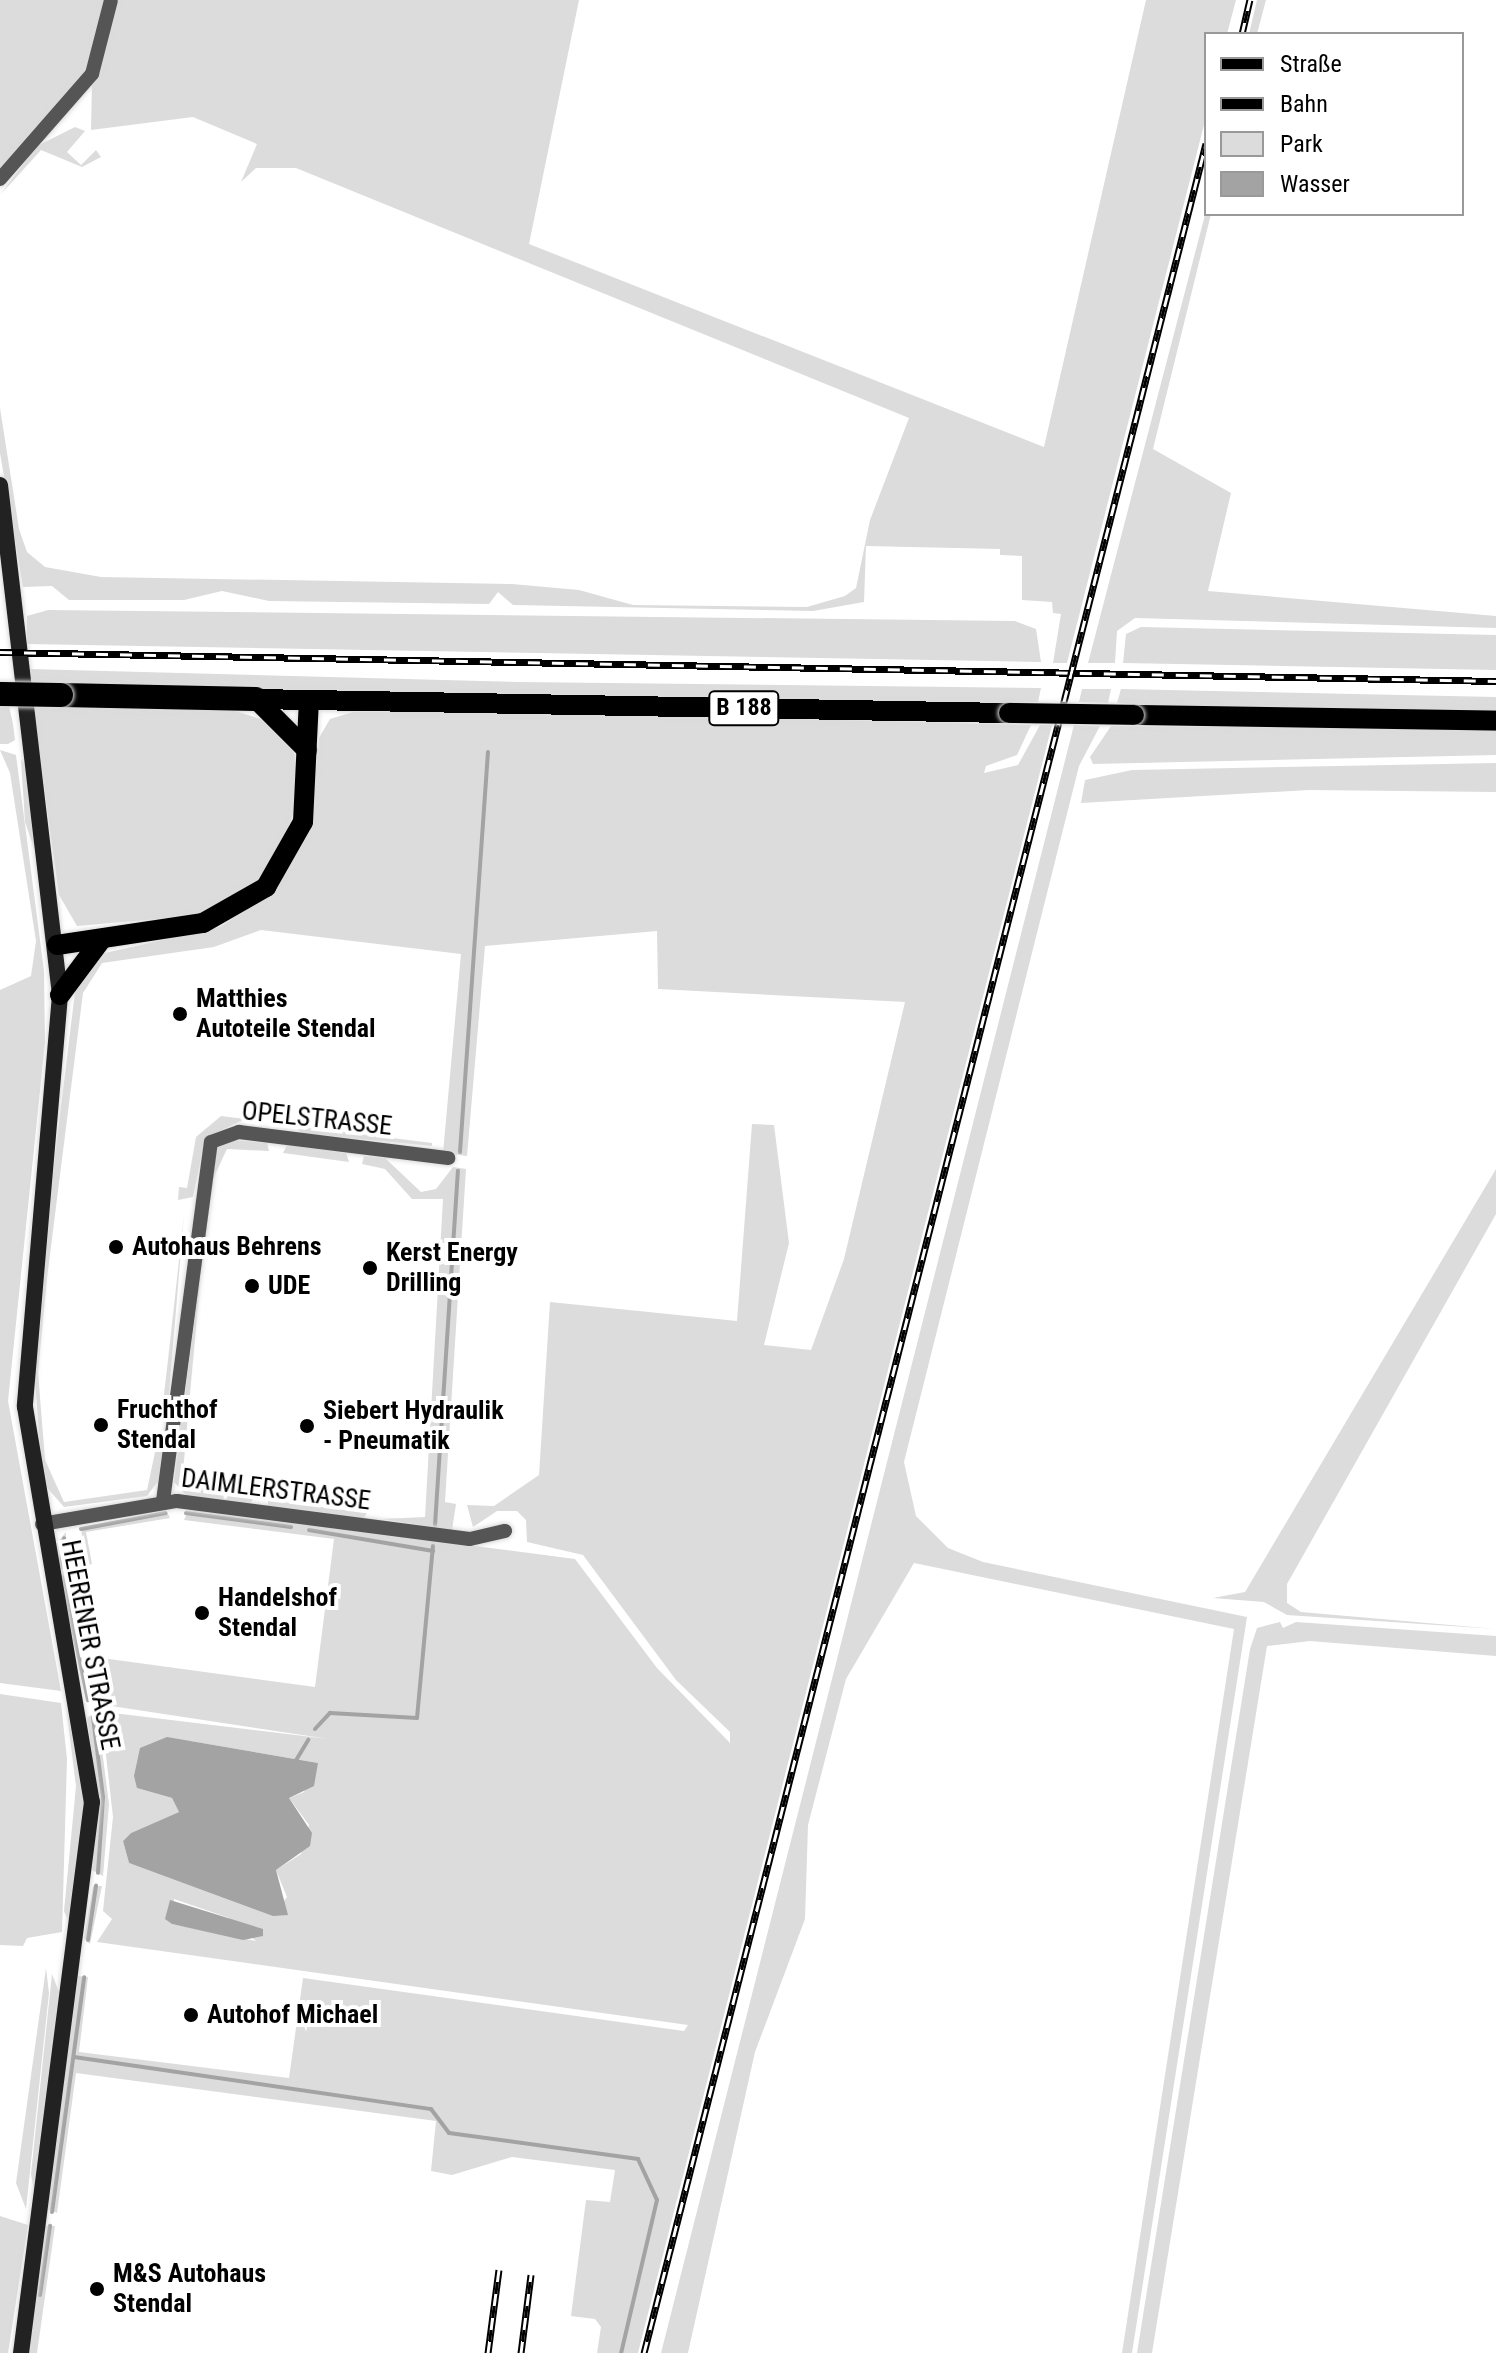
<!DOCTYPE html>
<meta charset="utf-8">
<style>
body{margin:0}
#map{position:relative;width:1496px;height:2353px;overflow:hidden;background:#fff;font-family:"Roboto Condensed",sans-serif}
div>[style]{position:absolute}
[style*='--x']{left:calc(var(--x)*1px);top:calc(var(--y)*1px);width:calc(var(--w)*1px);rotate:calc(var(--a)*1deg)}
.green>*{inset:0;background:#dcdcdc}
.water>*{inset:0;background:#a3a3a3}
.stream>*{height:4px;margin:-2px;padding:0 2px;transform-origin:2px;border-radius:2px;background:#a3a3a3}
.roads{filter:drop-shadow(0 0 2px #dbdbdb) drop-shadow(0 0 2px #dbdbdb)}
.street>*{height:14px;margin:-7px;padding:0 7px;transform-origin:7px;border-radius:7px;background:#555}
.secondary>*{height:16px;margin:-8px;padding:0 8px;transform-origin:8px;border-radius:8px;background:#222}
.primary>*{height:20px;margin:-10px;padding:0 10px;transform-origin:10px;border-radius:10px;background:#000}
.highway>*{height:24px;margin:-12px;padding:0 12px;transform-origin:12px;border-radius:12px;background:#000}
.rail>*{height:7px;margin-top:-3.5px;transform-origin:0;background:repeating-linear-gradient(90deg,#fff 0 12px,#000 0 24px);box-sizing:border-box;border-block:2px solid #000}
.bridges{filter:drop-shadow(0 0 2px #dbdbdb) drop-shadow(0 0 2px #dbdbdb)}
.primary-bridge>*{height:20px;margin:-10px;padding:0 10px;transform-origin:10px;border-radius:10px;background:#000}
.highway-bridge>*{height:24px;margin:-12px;padding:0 12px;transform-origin:12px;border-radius:12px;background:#000}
.dots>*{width:22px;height:22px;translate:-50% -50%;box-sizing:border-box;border:4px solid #fff;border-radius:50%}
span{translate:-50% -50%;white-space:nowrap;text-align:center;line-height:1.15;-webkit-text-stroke:8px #fff;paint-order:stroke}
.shield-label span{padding:2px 6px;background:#fff;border:2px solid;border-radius:6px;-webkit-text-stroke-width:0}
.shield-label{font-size:24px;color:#000;font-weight:700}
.poi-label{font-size:26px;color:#000;font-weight:700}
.left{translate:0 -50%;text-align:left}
.street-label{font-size:26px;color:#000}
.legend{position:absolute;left:1204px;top:32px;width:260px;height:184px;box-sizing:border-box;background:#fff;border:2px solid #999;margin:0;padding:10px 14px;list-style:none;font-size:24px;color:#000}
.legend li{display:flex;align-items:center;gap:16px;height:40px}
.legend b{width:40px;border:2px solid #999}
</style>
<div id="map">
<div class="green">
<div style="clip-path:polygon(0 0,105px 0,84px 79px,0 169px)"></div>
<div style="clip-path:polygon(118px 0,579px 0,529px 244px,1044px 447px,1146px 0,1236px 0,1227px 34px,1206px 34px,1206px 117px,1067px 663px,1053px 663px,1061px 614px,1053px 613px,1052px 602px,1022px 600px,1022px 556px,1000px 555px,1000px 549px,866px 546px,864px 602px,813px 611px,513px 605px,498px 592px,489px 604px,269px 601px,222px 591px,184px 600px,69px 600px,52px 586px,23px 587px,0 453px,0 408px,19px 529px,27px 552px,45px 567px,101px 577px,512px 584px,579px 590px,633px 605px,807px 607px,845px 596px,856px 588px,870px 520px,909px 418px,296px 168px,256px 168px,241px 182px,257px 144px,193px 117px,91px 130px,92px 82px)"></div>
<div style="clip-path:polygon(1257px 0,1266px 0,1257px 34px,1249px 34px)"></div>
<div style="clip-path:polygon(75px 127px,85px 131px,67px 152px,81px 165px,96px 150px,101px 157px,82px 167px,41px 150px,0 195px,37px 146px)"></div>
<div style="clip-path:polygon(1206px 211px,1211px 214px,1153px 449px,1231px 493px,1208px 591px,1496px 616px,1496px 628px,1135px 618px,1117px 631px,1115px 663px,1088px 663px)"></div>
<div style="clip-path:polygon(48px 610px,1015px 621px,1036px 629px,1041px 662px,27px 644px,27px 616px)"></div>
<div style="clip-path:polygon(1141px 627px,1496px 635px,1496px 670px,1123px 663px,1126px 634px)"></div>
<div style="clip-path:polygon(29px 669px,518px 682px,1041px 688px,1038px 702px,992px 704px,475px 694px,82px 687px,30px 683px)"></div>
<div style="clip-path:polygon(1082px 689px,1111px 689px,1108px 703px,1079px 702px)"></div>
<div style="clip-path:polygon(1121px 689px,1496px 697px,1496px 714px,1153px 706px,1117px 703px)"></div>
<div style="clip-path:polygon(0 706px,9px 706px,13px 724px,15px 740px,8px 744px,0 744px)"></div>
<div style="clip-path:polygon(33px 707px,232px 710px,270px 722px,293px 747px,296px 764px,295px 808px,281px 849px,255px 885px,203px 915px,77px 926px,59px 895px)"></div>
<div style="clip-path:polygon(evenodd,491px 711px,1031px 725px,1017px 755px,986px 766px,984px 773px,1018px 765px,1040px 725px,1052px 725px,638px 2353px,597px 2353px,601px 2327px,595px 2319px,571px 2316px,586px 2200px,610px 2202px,615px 2170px,512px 2157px,452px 2175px,431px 2171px,436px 2121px,76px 2073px,57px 2213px,47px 2209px,78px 1976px,88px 1977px,79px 2052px,289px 2078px,303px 1978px,684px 2031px,688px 2025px,97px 1942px,112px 1919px,103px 1911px,113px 1817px,101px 1711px,114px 1740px,122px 1739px,113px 1713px,329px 1739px,98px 1704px,87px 1656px,315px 1687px,334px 1539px,184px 1520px,189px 1509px,575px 1559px,657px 1668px,730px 1743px,730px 1732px,676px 1680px,583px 1555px,527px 1542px,526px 1520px,517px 1511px,497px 1511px,473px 1527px,467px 1505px,494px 1506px,539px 1475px,550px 1302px,737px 1321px,752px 1124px,774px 1125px,789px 1243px,764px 1345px,811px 1350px,844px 1259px,905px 1002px,658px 989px,657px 931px,485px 946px,467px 1156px,443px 1153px,461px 954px,261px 930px,214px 947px,102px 963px,83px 993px,47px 1278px,38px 1372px,45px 1460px,64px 1502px,147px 1490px,159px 1433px,164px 1442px,159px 1480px,147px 1496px,64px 1507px,43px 1483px,32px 1344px,76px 984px,96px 955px,220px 927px,271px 894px,310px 831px,319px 738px,330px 719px,353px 712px,491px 711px,190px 1741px,318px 1763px,304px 1792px,289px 1798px,309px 1825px,301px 1854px,276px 1870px,287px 1897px,273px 1915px,129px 1863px,123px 1841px,131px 1833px,179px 1812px,172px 1798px,137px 1788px,190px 1741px,491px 711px,174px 1899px,229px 1918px,256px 1941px,172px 1924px,174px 1899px)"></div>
<div style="clip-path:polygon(1074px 725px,1100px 726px,1079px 766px,904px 1462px,916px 1516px,948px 1548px,983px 1562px,1247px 1617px,1132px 2353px,1122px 2353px,1234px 1629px,914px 1563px,846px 1679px,808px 1825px,805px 1919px,755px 2052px,688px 2353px,661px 2353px)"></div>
<div style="clip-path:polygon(1111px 726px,1496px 729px,1496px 755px,1093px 764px,1090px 757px)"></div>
<div style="clip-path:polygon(0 750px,16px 755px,44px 971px,45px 1042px,8px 1401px,61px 1691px,0 1683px,0 990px,31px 976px,36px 941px,10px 773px)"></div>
<div style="clip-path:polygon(21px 759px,28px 769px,36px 854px,25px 822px)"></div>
<div style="clip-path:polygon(1496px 763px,1496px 792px,1309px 790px,1081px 803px,1085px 780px,1132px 770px)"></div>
<div style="clip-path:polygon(221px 1116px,245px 1119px,205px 1138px,193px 1197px,178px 1200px,179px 1187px,187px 1188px,196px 1137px)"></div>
<div style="clip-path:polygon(296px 1126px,432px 1143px,432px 1146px,301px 1133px)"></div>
<div style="clip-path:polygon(231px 1140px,267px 1143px,269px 1151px,227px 1149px,211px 1183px,216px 1149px)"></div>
<div style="clip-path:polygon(287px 1145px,346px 1153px,349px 1162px,283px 1153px)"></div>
<div style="clip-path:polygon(364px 1156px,385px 1158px,421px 1192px,436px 1189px,453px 1167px,466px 1169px,445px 1502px,456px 1504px,452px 1530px,382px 1519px,425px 1517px,443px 1199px,412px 1199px,385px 1169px,362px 1164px)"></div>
<div style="clip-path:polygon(1496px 1169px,1496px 1214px,1287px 1584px,1287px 1603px,1301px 1612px,1496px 1629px,1287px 1615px,1264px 1602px,1213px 1598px,1245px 1592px)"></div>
<div style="clip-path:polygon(184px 1215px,167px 1417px,161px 1420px,168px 1360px)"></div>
<div style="clip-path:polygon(202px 1260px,182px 1483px,254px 1498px,249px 1504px,186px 1495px,174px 1482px)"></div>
<div style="clip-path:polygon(268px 1500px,367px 1513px,363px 1519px,268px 1506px)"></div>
<div style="clip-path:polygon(166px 1510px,170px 1518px,86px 1532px,92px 1564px,69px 1570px,71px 1547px,78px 1565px,85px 1563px,81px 1528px)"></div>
<div style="clip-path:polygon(66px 1532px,65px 1571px,90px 1704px,57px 1567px,57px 1543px)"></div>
<div style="clip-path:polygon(1280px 1622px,1283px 1628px,1296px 1622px,1496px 1636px,1496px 1656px,1310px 1641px,1267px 1646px,1152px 2353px,1137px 2353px,1250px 1649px,1257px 1628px)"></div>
<div style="clip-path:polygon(0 1694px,61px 1703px,67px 1759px,62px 1932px,27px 1938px,23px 1946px,0 1945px)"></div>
<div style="clip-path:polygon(66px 1705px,86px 1801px,70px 1926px,64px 1911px,76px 1786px)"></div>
<div style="clip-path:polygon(97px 1711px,109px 1804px,103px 1876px,92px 1870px,97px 1788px,87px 1718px)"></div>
<div style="clip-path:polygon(93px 1886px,102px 1886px,90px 1944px,84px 1938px)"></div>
<div style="clip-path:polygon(46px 1968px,49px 1993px,26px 2209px,16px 2183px)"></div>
<div style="clip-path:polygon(52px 1974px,60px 1995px,35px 2197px,31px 2174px)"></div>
<div style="clip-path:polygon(0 2216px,28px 2225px,8px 2353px,0 2353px)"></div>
<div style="clip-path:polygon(44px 2226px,55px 2226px,37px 2353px,29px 2353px)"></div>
</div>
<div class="water">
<div style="clip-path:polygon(167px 1737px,318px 1763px,314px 1786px,289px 1798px,312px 1833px,310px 1846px,276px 1870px,288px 1915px,273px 1916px,129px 1863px,123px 1841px,131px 1833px,179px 1812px,172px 1798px,137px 1788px,134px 1776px,140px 1748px)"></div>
<div style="clip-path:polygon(170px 1900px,263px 1929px,263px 1936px,243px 1940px,172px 1924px,165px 1919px)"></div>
</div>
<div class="stream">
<div style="--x:460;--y:1152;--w:401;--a:-86"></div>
<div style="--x:186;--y:1513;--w:106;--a:7.6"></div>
<div style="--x:435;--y:1525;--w:355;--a:-86.3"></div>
<div style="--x:81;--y:1529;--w:86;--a:-10.7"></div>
<div style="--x:309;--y:1530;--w:126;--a:9.6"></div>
<div style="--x:60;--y:1568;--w:30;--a:-82"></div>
<div style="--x:62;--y:1577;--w:126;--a:78.1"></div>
<div style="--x:93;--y:1717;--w:81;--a:82.9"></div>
<div style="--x:103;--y:1797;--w:76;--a:93.8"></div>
<div style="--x:315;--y:1729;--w:22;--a:-47"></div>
<div style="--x:330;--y:1713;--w:87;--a:3.3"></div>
<div style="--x:417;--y:1718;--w:173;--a:-84.7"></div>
<div style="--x:295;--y:1762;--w:26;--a:-59"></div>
<div style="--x:88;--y:1940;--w:55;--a:-81.6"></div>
<div style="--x:74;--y:2057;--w:361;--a:8.3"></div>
<div style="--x:431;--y:2109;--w:30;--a:53"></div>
<div style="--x:449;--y:2133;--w:191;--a:7.8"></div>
<div style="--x:638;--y:2159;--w:45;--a:65.1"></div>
<div style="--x:657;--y:2200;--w:157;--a:103.2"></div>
<div style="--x:52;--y:2212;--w:237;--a:-82.2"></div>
<div style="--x:40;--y:2295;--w:70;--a:-81.8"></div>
</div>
<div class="roads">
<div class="street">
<div style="--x:0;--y:179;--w:140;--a:-48.8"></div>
<div style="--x:92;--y:74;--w:76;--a:-75.6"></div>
<div style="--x:163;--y:1501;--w:362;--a:-82.4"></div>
<div style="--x:211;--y:1142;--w:30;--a:-20"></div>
<div style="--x:239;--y:1132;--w:211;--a:7.1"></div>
<div style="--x:42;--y:1524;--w:137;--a:-9.7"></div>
<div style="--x:177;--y:1501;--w:295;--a:7.4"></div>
<div style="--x:470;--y:1539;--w:36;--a:-13"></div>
</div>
<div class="secondary">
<div style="--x:0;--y:485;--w:514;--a:83.29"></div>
<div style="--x:60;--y:995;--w:413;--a:94.9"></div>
<div style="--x:25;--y:1407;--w:401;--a:80.4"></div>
<div style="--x:92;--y:1802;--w:556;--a:97.34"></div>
</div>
<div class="primary">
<div style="--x:256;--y:699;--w:753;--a:1.07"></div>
<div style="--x:256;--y:699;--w:72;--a:45"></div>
<div style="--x:1134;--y:715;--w:362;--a:0.9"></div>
<div style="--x:57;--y:945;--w:148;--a:-8.6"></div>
<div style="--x:203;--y:923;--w:73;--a:-29.7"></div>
<div style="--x:266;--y:887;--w:75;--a:-60.4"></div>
<div style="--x:303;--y:822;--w:122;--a:-87.2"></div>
<div style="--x:60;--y:995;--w:69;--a:-53.3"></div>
</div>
<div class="highway">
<div style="--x:61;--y:695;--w:195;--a:1.2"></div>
</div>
</div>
<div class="rail">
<div style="--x:1242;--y:34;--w:35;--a:-77"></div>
<div style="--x:0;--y:652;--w:1496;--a:1.11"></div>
<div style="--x:488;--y:2353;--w:84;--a:-82.5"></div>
<div style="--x:521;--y:2353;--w:79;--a:-82.7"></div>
<div style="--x:644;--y:2353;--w:2280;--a:-75.73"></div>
</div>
<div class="bridges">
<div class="primary-bridge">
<div style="--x:1009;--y:713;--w:125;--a:0.9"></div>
</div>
<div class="highway-bridge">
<div style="--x:0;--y:694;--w:61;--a:0.9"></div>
</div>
</div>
<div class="dots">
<div style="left:180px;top:1014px;background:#000"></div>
<div style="left:116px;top:1247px;background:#000"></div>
<div style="left:370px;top:1268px;background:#000"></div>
<div style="left:252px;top:1286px;background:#000"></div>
<div style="left:101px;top:1425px;background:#000"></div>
<div style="left:307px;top:1426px;background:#000"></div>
<div style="left:202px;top:1613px;background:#000"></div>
<div style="left:191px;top:2015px;background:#000"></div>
<div style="left:97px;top:2289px;background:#000"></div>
</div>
<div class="shield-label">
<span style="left:744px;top:708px">B 188</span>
</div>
<div class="poi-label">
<span class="left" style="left:196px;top:1014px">Matthies<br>Autoteile Stendal</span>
<span class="left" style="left:132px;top:1247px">Autohaus Behrens</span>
<span class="left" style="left:386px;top:1268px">Kerst Energy<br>Drilling</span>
<span class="left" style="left:268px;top:1286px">UDE</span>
<span class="left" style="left:117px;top:1425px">Fruchthof<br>Stendal</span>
<span class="left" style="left:323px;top:1426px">Siebert Hydraulik<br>- Pneumatik</span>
<span class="left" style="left:218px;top:1613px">Handelshof<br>Stendal</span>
<span class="left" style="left:207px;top:2015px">Autohof Michael</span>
<span class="left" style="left:113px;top:2289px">M&amp;S Autohaus<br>Stendal</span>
</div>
<div class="street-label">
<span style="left:317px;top:1119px;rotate:6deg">OPELSTRASSE</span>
<span style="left:276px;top:1490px;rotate:7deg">DAIMLERSTRASSE</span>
<span style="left:90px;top:1645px;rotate:79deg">HEERENER STRASSE</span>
</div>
<ul class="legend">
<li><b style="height:10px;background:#000"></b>Straße</li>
<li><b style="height:10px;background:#000"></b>Bahn</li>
<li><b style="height:22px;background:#dcdcdc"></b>Park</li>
<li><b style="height:22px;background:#a3a3a3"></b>Wasser</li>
</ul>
</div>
